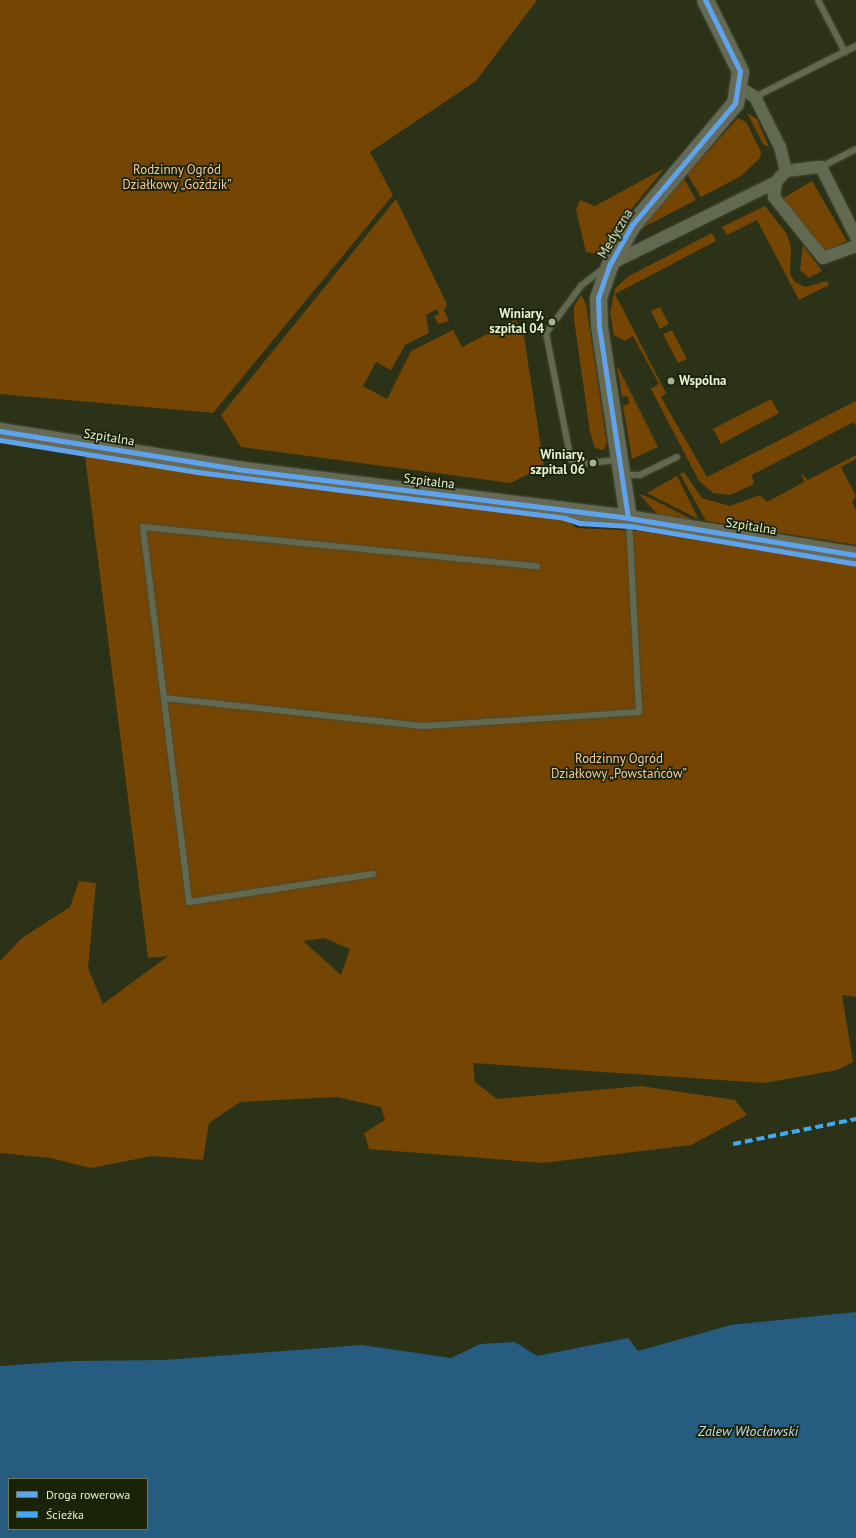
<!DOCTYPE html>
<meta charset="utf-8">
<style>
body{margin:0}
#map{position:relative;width:856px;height:1538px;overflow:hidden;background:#2b3217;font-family:"PT Sans",sans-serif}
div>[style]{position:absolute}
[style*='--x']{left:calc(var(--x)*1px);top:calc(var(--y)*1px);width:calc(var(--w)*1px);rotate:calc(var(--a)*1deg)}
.green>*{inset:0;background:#754503}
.water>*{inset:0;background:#265c7f}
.roads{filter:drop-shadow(0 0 1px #474d38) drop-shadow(0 0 1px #474d38)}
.lane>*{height:6px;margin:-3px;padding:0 3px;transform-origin:3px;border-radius:3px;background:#626951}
.street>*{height:12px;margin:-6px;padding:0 6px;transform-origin:6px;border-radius:6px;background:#626951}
.secondary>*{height:17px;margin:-8.5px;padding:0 8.5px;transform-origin:8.5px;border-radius:8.5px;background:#656a57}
.quiet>*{height:4px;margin-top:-2px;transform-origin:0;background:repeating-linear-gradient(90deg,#3fa9f5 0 8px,transparent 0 12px)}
.cycleway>*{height:5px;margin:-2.5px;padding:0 2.5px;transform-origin:2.5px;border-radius:2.5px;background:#60a3ed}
.dots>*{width:11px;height:11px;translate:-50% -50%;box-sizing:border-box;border:2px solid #1a2208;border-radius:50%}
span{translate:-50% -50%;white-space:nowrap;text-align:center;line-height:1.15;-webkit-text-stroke:3.5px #1a2208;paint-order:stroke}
.park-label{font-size:13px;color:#f6caa3}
.street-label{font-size:13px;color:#e7f2d2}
.poi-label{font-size:13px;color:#e7f2d2;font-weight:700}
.right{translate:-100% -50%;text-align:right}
.left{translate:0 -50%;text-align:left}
.water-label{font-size:14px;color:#c2d9ec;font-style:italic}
.legend{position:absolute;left:8px;top:1478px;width:140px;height:52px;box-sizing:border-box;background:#1a2208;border:1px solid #6c7559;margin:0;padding:5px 7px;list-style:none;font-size:12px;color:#e7f2d2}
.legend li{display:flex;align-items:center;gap:8px;height:20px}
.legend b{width:20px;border:1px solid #6c7559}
</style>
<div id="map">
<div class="green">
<div style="clip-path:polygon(0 0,537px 0,476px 81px,370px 152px,393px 195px,213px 413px,0 394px)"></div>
<div style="clip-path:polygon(747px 113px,757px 119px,769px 147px,763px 144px)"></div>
<div style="clip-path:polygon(738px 118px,746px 122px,761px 152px,760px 158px,741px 176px,701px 197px,687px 174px)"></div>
<div style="clip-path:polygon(665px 168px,624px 218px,602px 255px,586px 252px,576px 210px,580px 200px,595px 206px)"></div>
<div style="clip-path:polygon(684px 178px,696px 200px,640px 229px,646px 221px)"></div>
<div style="clip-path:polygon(812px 181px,847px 241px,827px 250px,821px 249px,782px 199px)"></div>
<div style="clip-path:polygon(396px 199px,447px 304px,444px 310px,449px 321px,438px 324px,434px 316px,439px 314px,437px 309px,426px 315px,429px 333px,405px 345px,391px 370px,376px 362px,363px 386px,387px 399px,411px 351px,453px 330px,462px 347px,515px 320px,523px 330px,544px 467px,510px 483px,241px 447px,221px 415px)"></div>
<div style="clip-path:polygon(765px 206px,787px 234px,791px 248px,790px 274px,795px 282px,805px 287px,827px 281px,829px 285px,799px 300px,757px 220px,727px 235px,722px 227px)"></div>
<div style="clip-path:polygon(712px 233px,716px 241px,615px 294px,666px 393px,661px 397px,707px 477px,856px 401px,856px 426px,854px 422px,752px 475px,754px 484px,730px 495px,713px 493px,699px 481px,651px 389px,659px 384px,633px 336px,625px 341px,614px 335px,610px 313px,615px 289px,627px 277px)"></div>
<div style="clip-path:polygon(803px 245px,822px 271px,809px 278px,800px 270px)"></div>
<div style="clip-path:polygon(581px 295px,586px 304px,607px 443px,604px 450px,595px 448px,590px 432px,574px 319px,574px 306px)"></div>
<div style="clip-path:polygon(660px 307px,669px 324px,660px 329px,651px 311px)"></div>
<div style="clip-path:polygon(672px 330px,687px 359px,678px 363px,663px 334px)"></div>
<div style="clip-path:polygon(617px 365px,658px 447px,632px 459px,623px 406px,629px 404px,628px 396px,622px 397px)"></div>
<div style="clip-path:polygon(771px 399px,779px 413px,721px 444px,713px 429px)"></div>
<div style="clip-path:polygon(856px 455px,856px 459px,841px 467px,856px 496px,852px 502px,856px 510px,856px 545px,706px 521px,680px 474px,684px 472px,702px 498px,730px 506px,760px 495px,767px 502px,804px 482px,801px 473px,808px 480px)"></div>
<div style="clip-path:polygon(evenodd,85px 456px,240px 480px,565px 520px,577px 528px,639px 531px,856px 566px,856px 997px,842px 995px,853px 1062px,837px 1070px,765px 1083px,473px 1063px,475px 1082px,497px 1099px,641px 1086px,735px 1100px,747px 1115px,691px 1145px,543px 1163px,369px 1149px,364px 1133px,385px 1120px,381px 1107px,337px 1097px,240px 1102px,209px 1123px,203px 1160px,152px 1156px,91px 1168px,50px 1158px,0 1153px,0 961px,22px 938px,70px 907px,79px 881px,96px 883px,88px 968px,103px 1004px,168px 956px,148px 958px,85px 456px,324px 938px,350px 949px,341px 975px,303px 941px,324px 938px)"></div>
<div style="clip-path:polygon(677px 476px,697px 516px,698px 519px,647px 493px)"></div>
<div style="clip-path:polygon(639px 494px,648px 497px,697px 522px,657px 514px)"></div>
</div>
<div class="water">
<div style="clip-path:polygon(evenodd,856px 1312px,856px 1538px,0 1538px,0 1366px,72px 1361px,164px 1360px,362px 1345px,451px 1358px,480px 1344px,515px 1342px,537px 1356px,628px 1338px,638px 1351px,731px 1325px,856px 1312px,9px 1479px,147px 1479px,147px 1529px,9px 1529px,9px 1479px)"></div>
</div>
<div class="roads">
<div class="lane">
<div style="--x:818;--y:0;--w:59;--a:62.6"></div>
<div style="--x:755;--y:97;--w:113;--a:-26.8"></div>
<div style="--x:821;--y:167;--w:39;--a:-27"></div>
<div style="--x:605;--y:267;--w:31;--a:142"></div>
<div style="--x:581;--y:286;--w:59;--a:126.7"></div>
<div style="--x:546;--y:333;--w:129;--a:78.9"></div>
<div style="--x:571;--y:460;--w:9;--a:27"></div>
<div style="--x:579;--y:464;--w:38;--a:-6"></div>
<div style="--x:623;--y:475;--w:17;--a:0"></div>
<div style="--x:640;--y:475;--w:41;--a:-25.9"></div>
<div style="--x:165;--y:698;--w:261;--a:6.2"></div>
<div style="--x:424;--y:726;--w:215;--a:-3.7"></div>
<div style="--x:639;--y:712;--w:192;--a:-93"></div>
<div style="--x:373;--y:874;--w:186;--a:171.3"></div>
<div style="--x:189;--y:902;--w:378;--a:-97"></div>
<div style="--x:143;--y:527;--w:396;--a:5.7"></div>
</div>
<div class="street">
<div style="--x:739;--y:87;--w:19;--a:32"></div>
<div style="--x:755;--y:97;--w:56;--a:63.4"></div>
<div style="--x:780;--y:147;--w:25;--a:76"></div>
<div style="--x:776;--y:182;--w:15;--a:98"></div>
<div style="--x:774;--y:197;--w:78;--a:51.2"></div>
<div style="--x:823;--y:258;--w:35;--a:-20"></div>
<div style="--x:610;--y:264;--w:185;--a:-26.3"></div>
<div style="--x:776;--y:182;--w:15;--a:-48"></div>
<div style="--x:786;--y:171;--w:35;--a:-7"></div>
<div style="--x:821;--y:167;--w:78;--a:63.4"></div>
</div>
<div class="secondary">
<div style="--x:0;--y:431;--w:239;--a:9.1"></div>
<div style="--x:236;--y:469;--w:395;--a:7.1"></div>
<div style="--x:628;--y:518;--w:231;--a:9.2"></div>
<div style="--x:628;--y:518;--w:194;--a:-98.6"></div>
<div style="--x:599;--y:326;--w:28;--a:-92"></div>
<div style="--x:598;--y:298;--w:36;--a:-71"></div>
<div style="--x:610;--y:264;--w:45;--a:-60.6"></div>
<div style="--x:632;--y:225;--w:160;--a:-49.8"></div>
<div style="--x:735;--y:103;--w:32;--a:-81"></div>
<div style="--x:740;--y:71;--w:79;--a:-116.2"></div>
</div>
</div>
<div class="quiet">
<div style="--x:733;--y:1144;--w:126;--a:-11.5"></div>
</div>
<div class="cycleway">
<div style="--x:0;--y:431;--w:239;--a:9.1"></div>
<div style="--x:236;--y:469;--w:395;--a:7.1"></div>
<div style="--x:628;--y:518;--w:231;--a:9.2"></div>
<div style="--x:0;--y:440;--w:200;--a:9.2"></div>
<div style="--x:197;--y:472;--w:370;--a:7.1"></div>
<div style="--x:564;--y:518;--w:16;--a:18"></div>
<div style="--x:579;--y:523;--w:51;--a:3.4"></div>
<div style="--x:630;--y:526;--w:229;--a:9.5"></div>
<div style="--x:628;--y:518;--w:194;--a:-98.6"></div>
<div style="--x:599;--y:326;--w:28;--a:-92"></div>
<div style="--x:598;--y:298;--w:36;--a:-71"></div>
<div style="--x:610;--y:264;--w:45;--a:-60.6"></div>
<div style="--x:632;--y:225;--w:160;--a:-49.8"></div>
<div style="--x:735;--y:103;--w:32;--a:-81"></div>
<div style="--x:740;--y:71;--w:79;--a:-116.2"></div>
</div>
<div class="dots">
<div style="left:552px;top:322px;background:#a5af91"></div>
<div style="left:671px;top:381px;background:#a5af91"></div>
<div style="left:593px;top:463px;background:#a5af91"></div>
</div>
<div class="park-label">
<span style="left:177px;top:178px">Rodzinny Ogród<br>Działkowy „Goździk”</span>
<span style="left:619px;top:767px">Rodzinny Ogród<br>Działkowy „Powstańców”</span>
</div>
<div class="street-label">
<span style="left:616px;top:234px;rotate:-59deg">Medyczna</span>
<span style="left:109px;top:438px;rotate:9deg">Szpitalna</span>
<span style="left:429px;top:482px;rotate:7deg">Szpitalna</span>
<span style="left:751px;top:527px;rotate:9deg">Szpitalna</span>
</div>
<div class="poi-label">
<span class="right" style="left:544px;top:322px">Winiary,<br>szpital 04</span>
<span class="left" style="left:679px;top:381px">Wspólna</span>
<span class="right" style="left:585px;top:463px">Winiary,<br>szpital 06</span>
</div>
<div class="water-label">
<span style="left:748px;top:1431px">Zalew Włocławski</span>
</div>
<ul class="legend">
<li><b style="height:5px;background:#60a3ed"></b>Droga rowerowa</li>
<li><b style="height:5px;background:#3fa9f5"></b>Ścieżka</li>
</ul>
</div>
